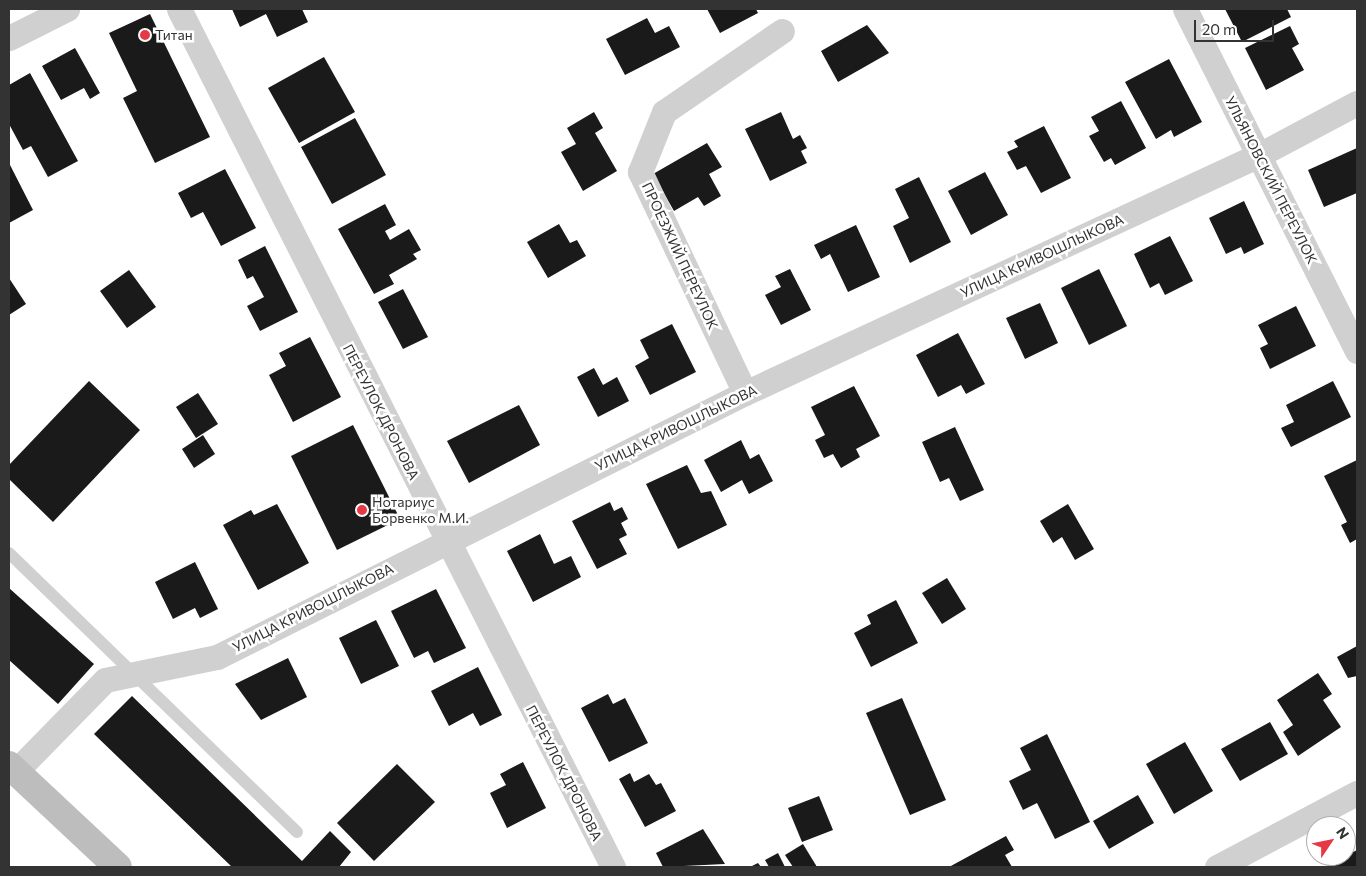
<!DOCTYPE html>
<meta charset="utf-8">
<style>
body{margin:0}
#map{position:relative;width:1366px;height:876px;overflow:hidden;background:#fff;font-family:Commissioner,sans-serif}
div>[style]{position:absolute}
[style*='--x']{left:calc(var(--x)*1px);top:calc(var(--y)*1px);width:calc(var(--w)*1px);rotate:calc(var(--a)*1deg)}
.building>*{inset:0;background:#1a1a1a}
.service>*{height:12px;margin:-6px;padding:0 6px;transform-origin:6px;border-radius:6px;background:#d0d0d0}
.minor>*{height:25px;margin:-12.5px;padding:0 12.5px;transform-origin:12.5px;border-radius:12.5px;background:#d0d0d0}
.secondary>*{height:28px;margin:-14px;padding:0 14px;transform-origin:14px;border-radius:14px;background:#bdbdbd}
.dots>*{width:14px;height:14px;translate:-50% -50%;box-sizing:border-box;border:2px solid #fff;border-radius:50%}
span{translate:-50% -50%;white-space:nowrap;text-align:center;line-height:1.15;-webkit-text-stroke:5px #fff;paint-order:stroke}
.poi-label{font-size:14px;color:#333}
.left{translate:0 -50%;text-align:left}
.street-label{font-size:14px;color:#333}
.frame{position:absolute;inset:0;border:10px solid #333;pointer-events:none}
.north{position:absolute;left:1306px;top:816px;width:50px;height:50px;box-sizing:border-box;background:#fff;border:1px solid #adadad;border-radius:50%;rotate:56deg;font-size:14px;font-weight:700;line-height:20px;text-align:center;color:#333}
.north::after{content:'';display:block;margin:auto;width:18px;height:22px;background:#e63946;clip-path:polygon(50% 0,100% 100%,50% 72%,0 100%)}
.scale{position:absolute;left:1194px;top:20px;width:80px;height:22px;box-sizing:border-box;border:2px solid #333;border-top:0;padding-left:6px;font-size:15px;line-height:18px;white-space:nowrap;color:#333;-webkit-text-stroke:4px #fff;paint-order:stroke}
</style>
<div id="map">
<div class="building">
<div style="clip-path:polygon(232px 9px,302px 9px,308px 22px,277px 37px,266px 14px,240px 27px)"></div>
<div style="clip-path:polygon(707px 9px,756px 9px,758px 13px,720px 33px)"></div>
<div style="clip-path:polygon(1225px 9px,1287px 9px,1291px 17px,1242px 42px)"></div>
<div style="clip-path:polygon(150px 14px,210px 137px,155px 163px,123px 98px,137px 91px,109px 33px)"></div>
<div style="clip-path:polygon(647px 18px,655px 33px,669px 26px,680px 47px,625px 75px,606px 39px)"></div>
<div style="clip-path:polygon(867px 25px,889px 53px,838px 82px,821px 51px)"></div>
<div style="clip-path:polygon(1290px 26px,1299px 44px,1292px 48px,1304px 70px,1266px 90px,1245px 48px)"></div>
<div style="clip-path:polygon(75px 48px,100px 93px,90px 99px,84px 88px,61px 100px,42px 66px)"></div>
<div style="clip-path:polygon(324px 57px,355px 112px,299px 143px,268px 88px)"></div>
<div style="clip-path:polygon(1169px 59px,1202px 122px,1174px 137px,1171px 130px,1156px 139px,1125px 82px)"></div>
<div style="clip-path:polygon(30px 73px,78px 161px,48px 177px,31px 146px,23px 150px,9px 124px,9px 85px)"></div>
<div style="clip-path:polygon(1121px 101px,1146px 148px,1115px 165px,1111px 158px,1104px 162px,1089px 136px,1099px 131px,1091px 117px)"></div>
<div style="clip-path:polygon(594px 112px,603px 128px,595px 133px,617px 171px,583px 191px,561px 152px,576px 144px,567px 128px)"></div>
<div style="clip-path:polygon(781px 112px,793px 139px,800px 135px,807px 148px,801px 151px,807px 163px,770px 181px,745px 129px)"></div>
<div style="clip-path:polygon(355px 118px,386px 175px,332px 204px,301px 147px)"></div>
<div style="clip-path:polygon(1044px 126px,1071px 178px,1041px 193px,1026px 166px,1017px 170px,1007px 152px,1018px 147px,1014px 141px)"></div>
<div style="clip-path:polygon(707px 143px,722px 167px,709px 174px,721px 196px,704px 206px,698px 197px,674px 211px,653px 174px)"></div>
<div style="clip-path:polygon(1357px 148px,1357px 193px,1324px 207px,1308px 170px)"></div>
<div style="clip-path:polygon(9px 163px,33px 210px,9px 223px)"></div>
<div style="clip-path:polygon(225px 169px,256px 228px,221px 246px,203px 212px,191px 218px,178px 193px)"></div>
<div style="clip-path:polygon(985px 172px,1008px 215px,971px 235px,948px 191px)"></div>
<div style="clip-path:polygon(919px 177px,951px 242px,910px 263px,893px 226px,909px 218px,895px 189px)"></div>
<div style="clip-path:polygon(1244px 201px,1264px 244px,1244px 254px,1241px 247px,1226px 254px,1209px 218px)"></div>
<div style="clip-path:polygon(385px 204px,396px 225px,385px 231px,390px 240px,409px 229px,421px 250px,413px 254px,417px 259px,389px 275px,394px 284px,374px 294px,338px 229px)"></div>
<div style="clip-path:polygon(559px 224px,570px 243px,577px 240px,586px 256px,548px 278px,527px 242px)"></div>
<div style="clip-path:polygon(856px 225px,880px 277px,848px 292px,830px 254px,821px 259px,814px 245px)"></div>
<div style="clip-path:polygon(1170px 236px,1193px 281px,1165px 295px,1159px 283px,1150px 288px,1134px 254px)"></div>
<div style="clip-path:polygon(265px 246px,298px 312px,260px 331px,247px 306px,264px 297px,253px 276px,247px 279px,238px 260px)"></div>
<div style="clip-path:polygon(790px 269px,811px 310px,781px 325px,765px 295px,781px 287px,775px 276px)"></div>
<div style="clip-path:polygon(1099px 269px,1127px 326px,1089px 345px,1061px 288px)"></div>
<div style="clip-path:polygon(129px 270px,156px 307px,127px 328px,100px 291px)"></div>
<div style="clip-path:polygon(9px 278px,26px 304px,9px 315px)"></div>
<div style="clip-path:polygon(403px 289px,428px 337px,403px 349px,378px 302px)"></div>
<div style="clip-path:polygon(1040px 303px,1058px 343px,1025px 359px,1006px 318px)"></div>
<div style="clip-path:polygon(1296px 306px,1316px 346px,1270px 369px,1260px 348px,1268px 344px,1258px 325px)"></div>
<div style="clip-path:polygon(672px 324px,696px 372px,650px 395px,635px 366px,649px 358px,640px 340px)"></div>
<div style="clip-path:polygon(958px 333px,985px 384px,966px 394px,961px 385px,938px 397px,916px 355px)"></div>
<div style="clip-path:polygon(310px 337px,341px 397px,293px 422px,269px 375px,286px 366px,279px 353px)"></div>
<div style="clip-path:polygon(594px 368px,603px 385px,617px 377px,629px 401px,598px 417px,577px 377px)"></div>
<div style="clip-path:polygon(89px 381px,140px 430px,53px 522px,9px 479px,9px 465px)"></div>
<div style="clip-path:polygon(1333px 381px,1351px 417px,1291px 447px,1281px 428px,1294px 422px,1286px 405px)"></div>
<div style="clip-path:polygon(854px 386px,880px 436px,856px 449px,860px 457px,841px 468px,833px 454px,824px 458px,815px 440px,825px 435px,811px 407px)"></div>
<div style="clip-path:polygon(198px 393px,218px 424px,196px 438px,176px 407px)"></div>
<div style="clip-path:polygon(519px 405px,540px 445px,469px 483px,447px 441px)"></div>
<div style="clip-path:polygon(353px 425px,400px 519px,337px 550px,291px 456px)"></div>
<div style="clip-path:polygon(955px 427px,984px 490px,960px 501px,949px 478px,940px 482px,922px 442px)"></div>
<div style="clip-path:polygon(203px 435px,215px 454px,194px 468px,182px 449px)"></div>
<div style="clip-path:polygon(741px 440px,750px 459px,759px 454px,773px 481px,749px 494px,742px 480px,721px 492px,704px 460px)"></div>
<div style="clip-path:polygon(1357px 460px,1357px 539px,1350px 543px,1341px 525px,1347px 522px,1324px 476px)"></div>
<div style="clip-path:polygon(687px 465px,701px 493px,711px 491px,727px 525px,678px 549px,646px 484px)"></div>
<div style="clip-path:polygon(610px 502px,614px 511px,622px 507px,628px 519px,621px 523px,627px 535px,619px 539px,627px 554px,597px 569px,572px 521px)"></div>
<div style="clip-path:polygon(277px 504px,309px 563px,258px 590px,223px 525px,251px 510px,254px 515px)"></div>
<div style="clip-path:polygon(1068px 504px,1094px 549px,1075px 560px,1062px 537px,1053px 543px,1040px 521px)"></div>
<div style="clip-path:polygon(540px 534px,554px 564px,571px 556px,581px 577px,533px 602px,507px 551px)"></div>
<div style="clip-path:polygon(195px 562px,218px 609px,200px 618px,195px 608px,173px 619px,155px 582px)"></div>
<div style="clip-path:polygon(947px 578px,966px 609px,942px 624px,922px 593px)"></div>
<div style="clip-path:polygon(9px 588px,94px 664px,58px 704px,9px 660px)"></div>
<div style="clip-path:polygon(436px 589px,466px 648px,434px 663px,428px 651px,414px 658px,391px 611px)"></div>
<div style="clip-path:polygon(896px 600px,918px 643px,871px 667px,854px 633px,871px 624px,867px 615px)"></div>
<div style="clip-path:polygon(376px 620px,399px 666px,361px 684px,339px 638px)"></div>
<div style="clip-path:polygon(1357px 646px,1357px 676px,1348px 678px,1337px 657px)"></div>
<div style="clip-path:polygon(288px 658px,307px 697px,261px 720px,235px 684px)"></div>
<div style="clip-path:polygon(478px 667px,502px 715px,480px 726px,473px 713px,449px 726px,431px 691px)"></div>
<div style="clip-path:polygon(1318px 673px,1332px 694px,1323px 700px,1341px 727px,1298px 756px,1283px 732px,1293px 725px,1277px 700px)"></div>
<div style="clip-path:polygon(608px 694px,613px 704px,625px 698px,648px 743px,609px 762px,581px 708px)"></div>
<div style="clip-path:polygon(132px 696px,302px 861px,330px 831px,351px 852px,339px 867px,232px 867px,94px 734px)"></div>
<div style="clip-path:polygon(902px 698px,946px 800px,910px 815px,866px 713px)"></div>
<div style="clip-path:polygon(1270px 722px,1288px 754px,1240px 781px,1221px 749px)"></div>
<div style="clip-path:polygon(1047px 734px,1090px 822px,1055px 839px,1037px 803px,1023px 810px,1009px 781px,1031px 770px,1020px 748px)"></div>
<div style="clip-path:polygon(1185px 742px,1213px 791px,1174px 814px,1146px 764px)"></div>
<div style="clip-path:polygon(523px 762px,546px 808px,507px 828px,490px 793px,506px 785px,500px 774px)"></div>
<div style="clip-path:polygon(397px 764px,435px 802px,374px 861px,337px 823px)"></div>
<div style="clip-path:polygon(630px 773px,634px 782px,649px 774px,656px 785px,661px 783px,676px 811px,645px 827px,619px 779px)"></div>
<div style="clip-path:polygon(1138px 795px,1154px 823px,1109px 849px,1093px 821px)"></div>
<div style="clip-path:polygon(819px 796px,833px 830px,802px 842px,788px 808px)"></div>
<div style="clip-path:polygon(703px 829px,725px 864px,663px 867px,656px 853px)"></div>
<div style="clip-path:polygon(1006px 836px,1014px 850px,1005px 855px,1012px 867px,949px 867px)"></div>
<div style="clip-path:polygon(803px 844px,817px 867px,793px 867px,785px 855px)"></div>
<div style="clip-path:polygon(1357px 850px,1357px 867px,1325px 867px)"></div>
<div style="clip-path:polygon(778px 853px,785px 867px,769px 867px,765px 860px)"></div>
<div style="clip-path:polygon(758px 863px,761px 867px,750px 867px)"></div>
</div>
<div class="service">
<div style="--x:9;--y:553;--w:401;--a:44.1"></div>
</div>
<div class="minor">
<div style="--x:179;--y:9;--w:962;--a:63.17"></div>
<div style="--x:1185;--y:9;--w:383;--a:63.3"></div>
<div style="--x:9;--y:38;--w:65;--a:-26.6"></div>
<div style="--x:745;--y:393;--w:245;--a:-115.4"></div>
<div style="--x:640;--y:172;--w:65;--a:-68.2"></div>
<div style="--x:664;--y:112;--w:143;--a:-34.5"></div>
<div style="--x:16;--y:771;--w:127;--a:-45.6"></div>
<div style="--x:105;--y:680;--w:114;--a:-11.6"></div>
<div style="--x:217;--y:657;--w:590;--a:-26.57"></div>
<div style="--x:745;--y:393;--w:566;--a:-24.85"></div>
<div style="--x:1259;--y:155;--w:111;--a:-28"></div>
<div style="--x:1217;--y:867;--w:158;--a:-27.9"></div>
</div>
<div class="secondary">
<div style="--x:9;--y:765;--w:149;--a:43.1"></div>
</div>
<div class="dots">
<div style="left:145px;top:35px;background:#e63946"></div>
<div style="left:362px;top:510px;background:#e63946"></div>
</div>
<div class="poi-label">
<span class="left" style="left:155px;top:35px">Титан</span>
<span class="left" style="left:372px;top:510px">Нотариус<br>Борвенко М.И.</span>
</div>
<div class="street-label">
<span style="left:1271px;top:180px;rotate:63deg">УЛЬЯНОВСКИЙ ПЕРЕУЛОК</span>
<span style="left:680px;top:256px;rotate:65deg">ПРОЕЗЖИЙ ПЕРЕУЛОК</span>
<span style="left:1042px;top:256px;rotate:-25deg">УЛИЦА КРИВОШЛЫКОВА</span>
<span style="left:381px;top:412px;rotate:63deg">ПЕРЕУЛОК ДРОНОВА</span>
<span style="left:676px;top:428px;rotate:-26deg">УЛИЦА КРИВОШЛЫКОВА</span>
<span style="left:313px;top:608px;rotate:-27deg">УЛИЦА КРИВОШЛЫКОВА</span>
<span style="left:564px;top:773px;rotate:63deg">ПЕРЕУЛОК ДРОНОВА</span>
</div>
<div class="frame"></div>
<div class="north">N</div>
<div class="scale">20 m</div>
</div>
